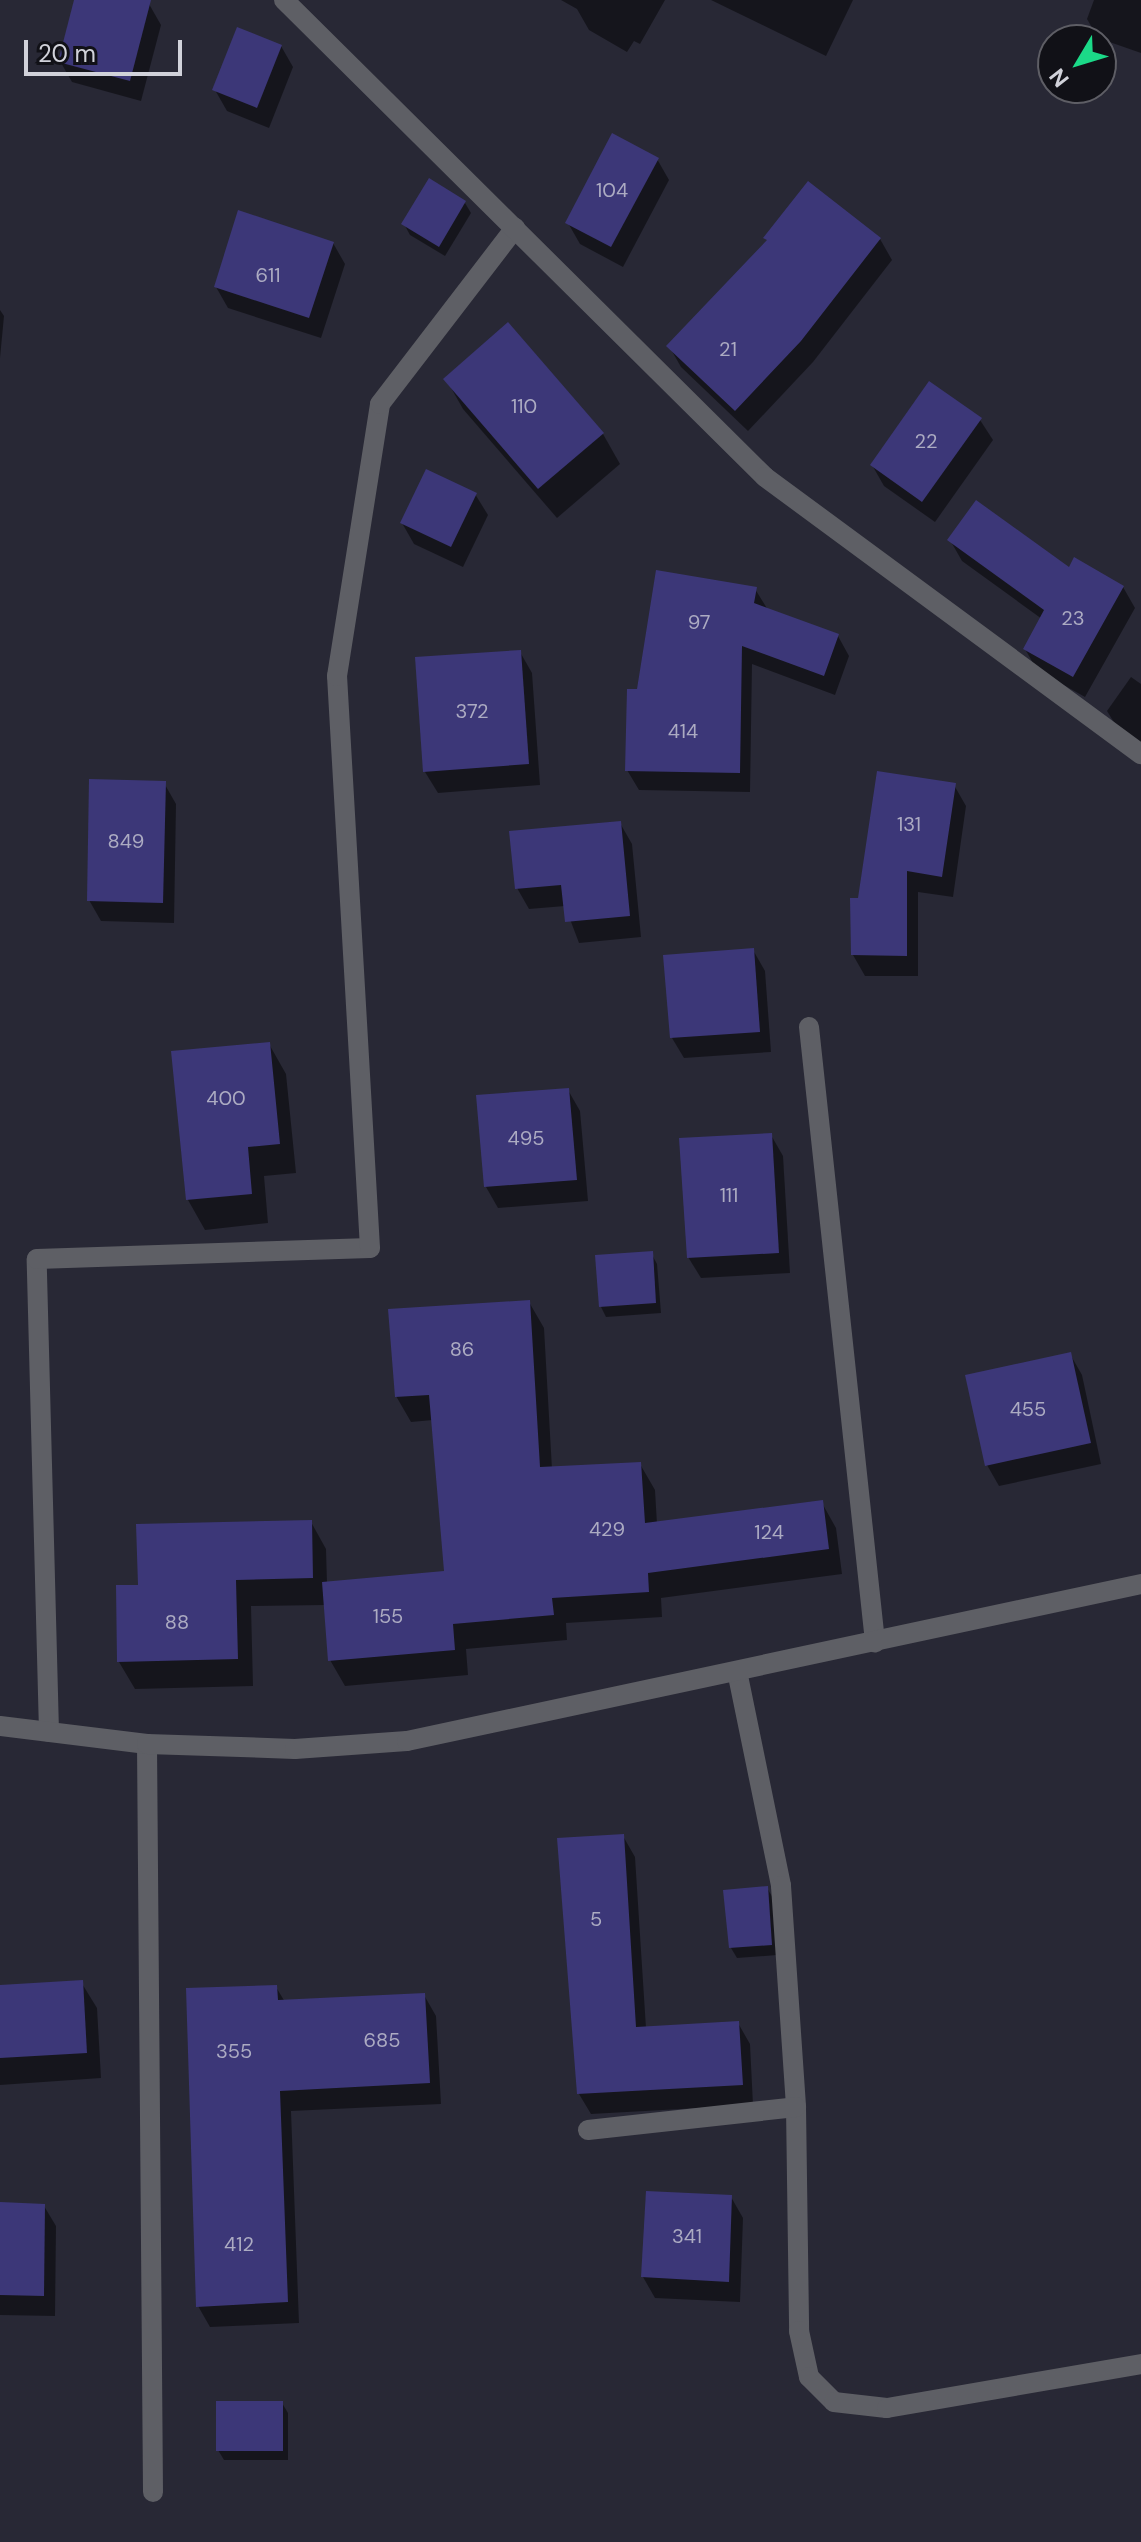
<!DOCTYPE html>
<style>
body{margin:0}
#map{position:relative;width:1141px;height:2542px;overflow:hidden;background:#282835;font-family:"DM Sans",sans-serif}
div>[style]{position:absolute}
[style*='--x']{left:calc(var(--x)*1px);top:calc(var(--y)*1px);width:calc(var(--w)*1px);rotate:calc(var(--a)*1deg)}
.shadow>*{inset:0;background:#0007}
.building>*{inset:0;background:#3c3778}
.service>*{height:20px;margin:-10px;padding:0 10px;transform-origin:10px;border-radius:10px;background:#5e5f65}
.minor>*{height:20px;margin:-10px;padding:0 10px;transform-origin:10px;border-radius:10px;background:#5e5f65}
.tertiary>*{height:20px;margin:-10px;padding:0 10px;transform-origin:10px;border-radius:10px;background:#5e5f65}
span{translate:-50% -50%;white-space:nowrap;text-align:center;line-height:1.15;-webkit-text-stroke:7px #111117;paint-order:stroke}
.number-label{font-size:20px;color:#acabc2}
.number-label span{-webkit-text-stroke-width:0}
.north{position:absolute;left:1037px;top:24px;width:80px;height:80px;box-sizing:border-box;background:#111117;border:2px solid #5e5e65;border-radius:50%;rotate:232deg;font-size:22px;font-weight:700;line-height:32px;text-align:center;color:#d1d2da}
.north::after{content:'';display:block;margin:auto;width:28px;height:36px;background:#1bd988;clip-path:polygon(50% 0,100% 100%,50% 72%,0 100%)}
.scale{position:absolute;left:24px;top:40px;width:158px;height:36px;box-sizing:border-box;border:4px solid #d1d2da;border-top:0;padding-left:10px;font-size:24px;line-height:28px;white-space:nowrap;color:#d1d2da;-webkit-text-stroke:6px #111117;paint-order:stroke}
</style>
<div id="map">
<div class="shadow">
<div style="clip-path:polygon(76px 0,149px 4px,161px 25px,141px 101px,72px 82px,60px 61px)"></div>
<div style="clip-path:polygon(561px 0,665px 0,640px 44px,634px 41px,627px 52px,589px 30px,577px 9px)"></div>
<div style="clip-path:polygon(711px 0,853px 0,826px 56px)"></div>
<div style="clip-path:polygon(1094px 0,1141px 0,1141px 53px,1098px 38px,1087px 19px)"></div>
<div style="clip-path:polygon(281px 46px,293px 67px,269px 128px,227px 111px,215px 90px)"></div>
<div style="clip-path:polygon(657px 159px,669px 180px,623px 267px,580px 244px,568px 223px)"></div>
<div style="clip-path:polygon(465px 203px,471px 213px,445px 256px,410px 235px,404px 224px)"></div>
<div style="clip-path:polygon(880px 239px,892px 260px,813px 362px,748px 431px,681px 367px,669px 346px)"></div>
<div style="clip-path:polygon(333px 243px,345px 264px,321px 338px,228px 308px,216px 287px)"></div>
<div style="clip-path:polygon(0 310px,4px 316px,0 358px)"></div>
<div style="clip-path:polygon(446px 379px,603px 434px,620px 464px,557px 518px,463px 409px)"></div>
<div style="clip-path:polygon(980px 420px,993px 440px,935px 522px,884px 486px,872px 465px)"></div>
<div style="clip-path:polygon(475px 494px,488px 515px,463px 567px,414px 544px,402px 523px)"></div>
<div style="clip-path:polygon(950px 540px,1123px 587px,1135px 608px,1085px 697px,1037px 670px,1025px 649px,1042px 619px,962px 561px)"></div>
<div style="clip-path:polygon(755px 589px,768px 610px,838px 636px,849px 656px,835px 695px,752px 664px,750px 792px,639px 790px,627px 770px,639px 691px)"></div>
<div style="clip-path:polygon(520px 652px,532px 673px,540px 785px,438px 793px,425px 772px)"></div>
<div style="clip-path:polygon(1131px 677px,1141px 684px,1141px 747px,1120px 732px,1107px 711px)"></div>
<div style="clip-path:polygon(164px 783px,176px 804px,174px 923px,101px 921px,89px 900px)"></div>
<div style="clip-path:polygon(954px 785px,966px 806px,953px 897px,918px 892px,918px 976px,865px 976px,853px 955px,860px 900px)"></div>
<div style="clip-path:polygon(620px 823px,632px 844px,641px 937px,579px 943px,565px 906px,529px 909px,517px 888px)"></div>
<div style="clip-path:polygon(753px 950px,765px 971px,771px 1052px,684px 1058px,672px 1038px)"></div>
<div style="clip-path:polygon(269px 1044px,286px 1074px,296px 1173px,264px 1176px,268px 1223px,205px 1230px,188px 1200px)"></div>
<div style="clip-path:polygon(568px 1090px,580px 1111px,588px 1201px,498px 1208px,486px 1187px)"></div>
<div style="clip-path:polygon(771px 1135px,783px 1156px,790px 1273px,701px 1278px,688px 1257px)"></div>
<div style="clip-path:polygon(651px 1253px,657px 1264px,661px 1313px,606px 1317px,601px 1307px)"></div>
<div style="clip-path:polygon(529px 1302px,544px 1328px,552px 1469px,640px 1464px,655px 1490px,657px 1524px,822px 1503px,836px 1528px,842px 1574px,661px 1598px,662px 1617px,566px 1623px,567px 1640px,466px 1649px,468px 1675px,345px 1686px,330px 1660px,326px 1605px,251px 1606px,253px 1686px,135px 1689px,119px 1662px,140px 1586px,311px 1522px,326px 1549px,327px 1583px,446px 1573px,433px 1420px,411px 1422px,396px 1396px)"></div>
<div style="clip-path:polygon(1070px 1354px,1082px 1375px,1101px 1464px,999px 1486px,987px 1465px)"></div>
<div style="clip-path:polygon(623px 1836px,635px 1857px,646px 2028px,738px 2023px,750px 2044px,753px 2105px,591px 2114px,579px 2094px)"></div>
<div style="clip-path:polygon(767px 1888px,773px 1898px,777px 1955px,737px 1958px,731px 1948px)"></div>
<div style="clip-path:polygon(81px 1982px,97px 2008px,101px 2078px,0 2085px,0 1987px)"></div>
<div style="clip-path:polygon(276px 1987px,285px 2002px,424px 1995px,436px 2016px,441px 2104px,291px 2111px,299px 2323px,210px 2327px,198px 2306px)"></div>
<div style="clip-path:polygon(731px 2197px,743px 2218px,740px 2302px,655px 2298px,643px 2277px)"></div>
<div style="clip-path:polygon(0 2204px,44px 2206px,56px 2226px,55px 2316px,0 2315px)"></div>
<div style="clip-path:polygon(282px 2403px,288px 2413px,288px 2460px,224px 2460px,218px 2450px)"></div>
</div>
<div class="building">
<div style="clip-path:polygon(74px 0,151px 0,130px 81px,58px 62px)"></div>
<div style="clip-path:polygon(237px 27px,282px 45px,257px 108px,212px 90px)"></div>
<div style="clip-path:polygon(612px 133px,659px 158px,611px 247px,565px 223px)"></div>
<div style="clip-path:polygon(429px 178px,466px 201px,439px 247px,401px 224px)"></div>
<div style="clip-path:polygon(808px 181px,881px 238px,801px 341px,735px 411px,666px 346px,767px 240px,763px 238px)"></div>
<div style="clip-path:polygon(238px 210px,334px 242px,309px 318px,214px 287px)"></div>
<div style="clip-path:polygon(508px 322px,604px 433px,538px 489px,443px 379px)"></div>
<div style="clip-path:polygon(929px 381px,982px 418px,922px 502px,870px 465px)"></div>
<div style="clip-path:polygon(426px 469px,477px 493px,451px 547px,400px 523px)"></div>
<div style="clip-path:polygon(976px 500px,1069px 567px,1074px 557px,1124px 586px,1073px 677px,1023px 649px,1044px 610px,947px 540px)"></div>
<div style="clip-path:polygon(656px 570px,757px 587px,754px 603px,839px 634px,824px 676px,742px 646px,740px 773px,625px 771px,627px 689px,637px 689px)"></div>
<div style="clip-path:polygon(521px 650px,529px 764px,423px 772px,415px 657px)"></div>
<div style="clip-path:polygon(877px 771px,956px 783px,942px 877px,907px 871px,907px 956px,851px 955px,850px 898px,858px 898px)"></div>
<div style="clip-path:polygon(89px 779px,166px 781px,163px 903px,87px 901px)"></div>
<div style="clip-path:polygon(621px 821px,630px 916px,565px 922px,561px 885px,515px 889px,509px 831px)"></div>
<div style="clip-path:polygon(754px 948px,760px 1032px,670px 1038px,663px 955px)"></div>
<div style="clip-path:polygon(270px 1042px,280px 1144px,248px 1147px,252px 1194px,186px 1200px,171px 1051px)"></div>
<div style="clip-path:polygon(569px 1088px,577px 1180px,484px 1187px,476px 1095px)"></div>
<div style="clip-path:polygon(772px 1133px,779px 1253px,687px 1258px,679px 1138px)"></div>
<div style="clip-path:polygon(653px 1251px,656px 1303px,599px 1307px,595px 1255px)"></div>
<div style="clip-path:polygon(530px 1300px,540px 1467px,641px 1462px,645px 1523px,823px 1500px,829px 1549px,648px 1573px,649px 1592px,552px 1598px,554px 1615px,453px 1624px,455px 1650px,328px 1661px,322px 1582px,444px 1571px,429px 1395px,395px 1397px,388px 1309px)"></div>
<div style="clip-path:polygon(1071px 1352px,1091px 1443px,985px 1466px,965px 1375px)"></div>
<div style="clip-path:polygon(312px 1520px,313px 1578px,236px 1580px,238px 1659px,117px 1662px,116px 1585px,138px 1585px,136px 1524px)"></div>
<div style="clip-path:polygon(624px 1834px,636px 2027px,739px 2021px,743px 2085px,577px 2094px,557px 1838px)"></div>
<div style="clip-path:polygon(768px 1886px,772px 1945px,729px 1948px,723px 1890px)"></div>
<div style="clip-path:polygon(83px 1980px,87px 2053px,0 2058px,0 1985px)"></div>
<div style="clip-path:polygon(277px 1985px,278px 2000px,425px 1993px,430px 2083px,280px 2091px,288px 2302px,196px 2307px,186px 1988px)"></div>
<div style="clip-path:polygon(646px 2191px,732px 2195px,729px 2282px,641px 2277px)"></div>
<div style="clip-path:polygon(0 2202px,45px 2204px,44px 2296px,0 2295px)"></div>
<div style="clip-path:polygon(216px 2401px,283px 2401px,283px 2451px,216px 2451px)"></div>
</div>
<div class="service">
<div style="--x:809;--y:1027;--w:619;--a:83.87"></div>
<div style="--x:737;--y:1671;--w:219;--a:78.4"></div>
<div style="--x:781;--y:1886;--w:222;--a:86.1"></div>
<div style="--x:796;--y:2107;--w:224;--a:89.2"></div>
<div style="--x:799;--y:2331;--w:47;--a:77.7"></div>
<div style="--x:809;--y:2377;--w:35;--a:45"></div>
<div style="--x:834;--y:2402;--w:53;--a:6.5"></div>
<div style="--x:887;--y:2408;--w:258;--a:-9.8"></div>
<div style="--x:49;--y:1732;--w:473;--a:-91.5"></div>
<div style="--x:37;--y:1259;--w:333;--a:-1.9"></div>
<div style="--x:370;--y:1248;--w:573;--a:-93.3"></div>
<div style="--x:337;--y:676;--w:275;--a:-81"></div>
<div style="--x:380;--y:404;--w:222;--a:-52.5"></div>
<div style="--x:147;--y:1744;--w:748;--a:89.54"></div>
<div style="--x:588;--y:2130;--w:209;--a:-6.3"></div>
</div>
<div class="minor">
<div style="--x:284;--y:0;--w:677;--a:44.76"></div>
<div style="--x:765;--y:477;--w:467;--a:36.4"></div>
</div>
<div class="tertiary">
<div style="--x:0;--y:1726;--w:148;--a:7"></div>
<div style="--x:147;--y:1744;--w:148;--a:1.9"></div>
<div style="--x:295;--y:1749;--w:112;--a:-4.1"></div>
<div style="--x:407;--y:1741;--w:751;--a:-12.07"></div>
</div>
<div class="number-label">
<span style="left:612px;top:190px">104</span>
<span style="left:268px;top:275px">611</span>
<span style="left:728px;top:349px">21</span>
<span style="left:524px;top:406px">110</span>
<span style="left:926px;top:441px">22</span>
<span style="left:1073px;top:618px">23</span>
<span style="left:699px;top:622px">97</span>
<span style="left:472px;top:711px">372</span>
<span style="left:683px;top:731px">414</span>
<span style="left:909px;top:824px">131</span>
<span style="left:126px;top:841px">849</span>
<span style="left:226px;top:1098px">400</span>
<span style="left:526px;top:1138px">495</span>
<span style="left:729px;top:1195px">111</span>
<span style="left:462px;top:1349px">86</span>
<span style="left:1028px;top:1409px">455</span>
<span style="left:607px;top:1529px">429</span>
<span style="left:769px;top:1532px">124</span>
<span style="left:388px;top:1616px">155</span>
<span style="left:177px;top:1622px">88</span>
<span style="left:596px;top:1919px">5</span>
<span style="left:382px;top:2040px">685</span>
<span style="left:234px;top:2051px">355</span>
<span style="left:687px;top:2236px">341</span>
<span style="left:239px;top:2244px">412</span>
</div>
<div class="north">N</div>
<div class="scale">20 m</div>
</div>
